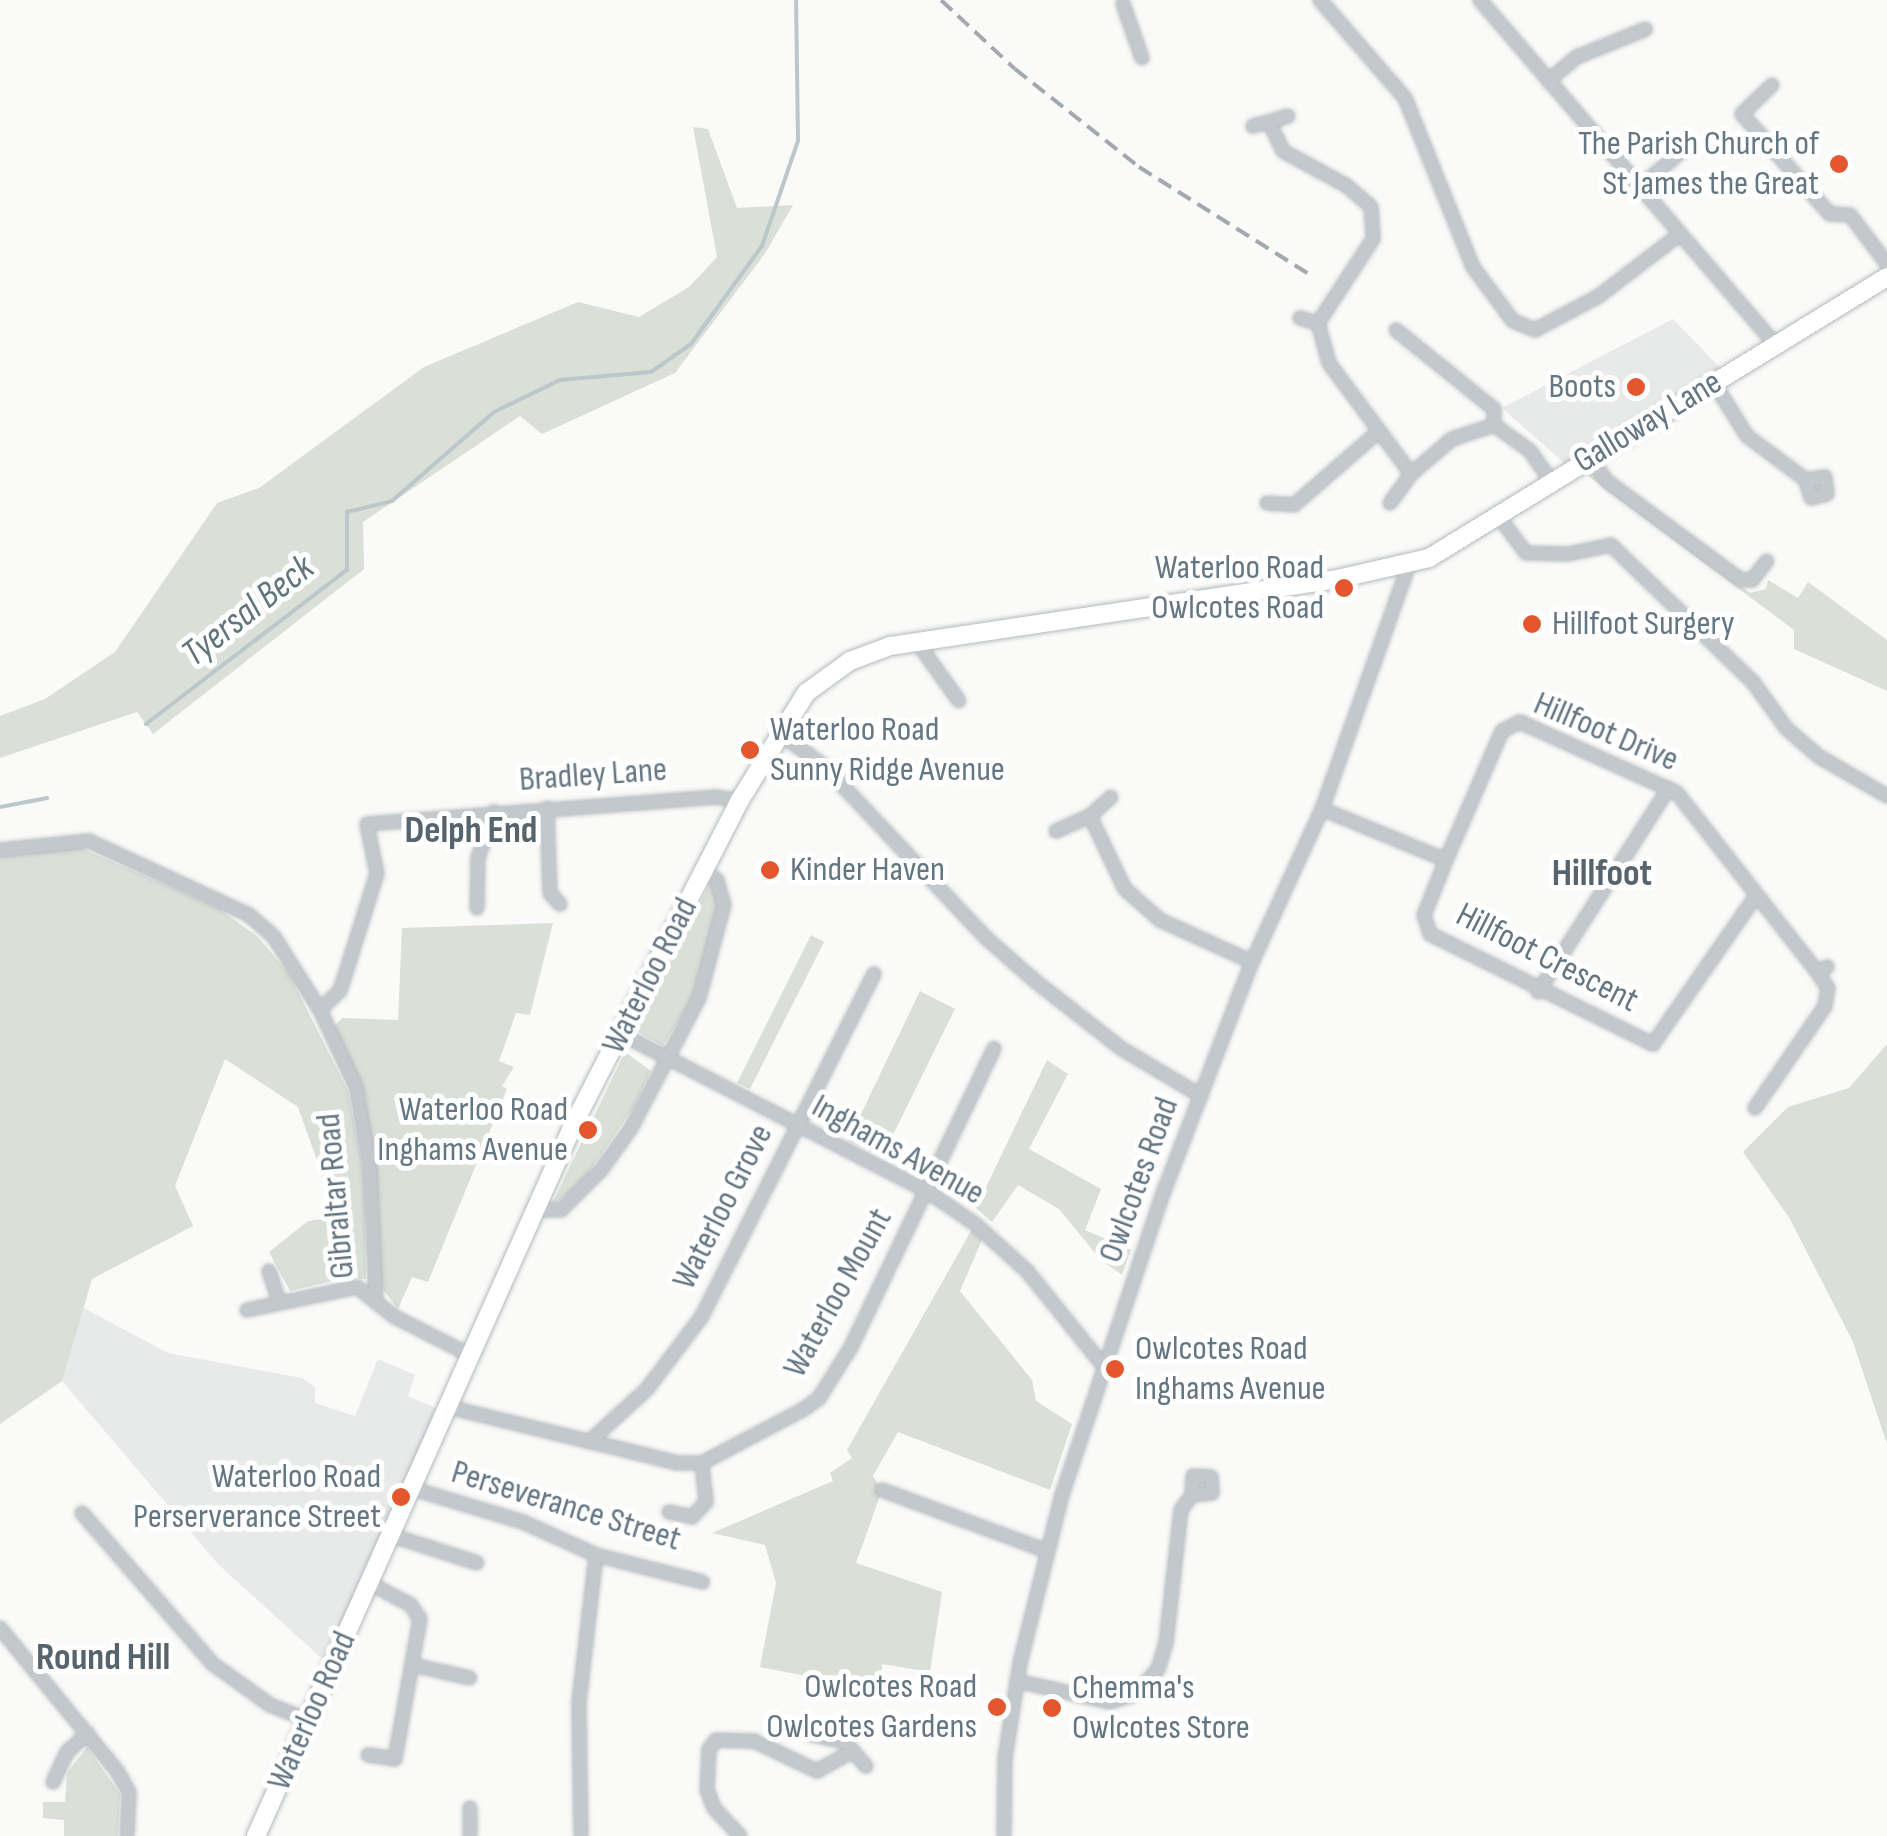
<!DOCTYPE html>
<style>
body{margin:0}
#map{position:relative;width:1887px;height:1836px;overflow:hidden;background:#fafaf8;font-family:"Sofia Sans Condensed",sans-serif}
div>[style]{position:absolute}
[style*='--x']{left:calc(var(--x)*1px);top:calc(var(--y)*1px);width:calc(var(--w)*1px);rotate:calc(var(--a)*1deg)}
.built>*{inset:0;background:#e8e9e9}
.green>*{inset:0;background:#dadfd7}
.stream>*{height:4px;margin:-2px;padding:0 2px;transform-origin:2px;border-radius:2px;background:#bbc7cb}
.roads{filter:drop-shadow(0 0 2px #b3babf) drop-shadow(0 0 2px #b3babf)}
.street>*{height:12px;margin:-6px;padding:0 6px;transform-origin:6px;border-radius:6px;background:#c3c8cc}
.secondary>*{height:18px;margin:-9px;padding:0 9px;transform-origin:9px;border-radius:9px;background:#fff}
.rail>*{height:4px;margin-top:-2px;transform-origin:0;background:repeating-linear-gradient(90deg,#a2aab0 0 15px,transparent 0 23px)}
.dots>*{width:28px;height:28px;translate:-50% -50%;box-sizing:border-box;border:5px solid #fff;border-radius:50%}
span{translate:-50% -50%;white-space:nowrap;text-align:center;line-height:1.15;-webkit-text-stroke:10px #fff;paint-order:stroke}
.poi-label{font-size:35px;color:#657683}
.right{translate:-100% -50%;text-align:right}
.left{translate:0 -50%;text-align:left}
.street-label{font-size:35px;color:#657683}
.water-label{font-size:38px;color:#60757c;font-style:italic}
.neighbourhood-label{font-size:38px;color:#57646e;font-weight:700}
</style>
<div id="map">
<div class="built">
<div style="clip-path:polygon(1673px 319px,1727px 375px,1571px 469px,1502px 408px)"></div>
<div style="clip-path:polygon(82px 1307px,168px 1353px,302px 1378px,315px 1387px,315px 1403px,355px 1416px,378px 1359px,415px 1375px,408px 1396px,445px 1412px,331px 1667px,218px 1564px,62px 1381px)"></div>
</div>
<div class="green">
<div style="clip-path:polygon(693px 127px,708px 129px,737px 208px,793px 205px,766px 252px,675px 373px,542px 434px,520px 416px,363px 522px,364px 569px,153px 734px,137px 712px,0 758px,0 716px,45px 699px,115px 652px,217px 503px,259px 488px,424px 367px,578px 302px,639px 317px,689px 287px,717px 257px)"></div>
<div style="clip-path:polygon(1590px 469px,1750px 593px,1766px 589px,1768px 580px,1798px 598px,1808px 582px,1887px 640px,1887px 691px,1794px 649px,1794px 630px,1584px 473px)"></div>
<div style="clip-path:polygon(74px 845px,218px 908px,258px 937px,289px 974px,348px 1091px,364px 1175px,366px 1279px,359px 1279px,298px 1107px,225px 1059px,175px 1186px,193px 1226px,92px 1279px,62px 1381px,0 1424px,0 853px)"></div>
<div style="clip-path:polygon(710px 884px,720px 902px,692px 999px,663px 1046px,636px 1031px)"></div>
<div style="clip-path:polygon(553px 923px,530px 1015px,516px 1013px,499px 1061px,514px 1067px,502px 1086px,507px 1089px,428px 1282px,412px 1277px,398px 1309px,372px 1275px,370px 1168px,356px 1087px,330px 1031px,342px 1018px,398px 1020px,402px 928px)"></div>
<div style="clip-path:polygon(811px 935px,824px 942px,750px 1089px,737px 1083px)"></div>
<div style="clip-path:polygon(920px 991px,955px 1009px,882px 1157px,848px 1141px)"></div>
<div style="clip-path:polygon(1887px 1044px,1887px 1444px,1853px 1342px,1790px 1219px,1743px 1152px,1788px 1107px,1849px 1088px)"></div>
<div style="clip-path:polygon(625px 1052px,651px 1071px,633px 1108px,581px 1184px,551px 1206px)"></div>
<div style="clip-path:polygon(1047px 1060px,1068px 1074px,1029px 1149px,1101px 1189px,1085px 1230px,1131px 1250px,1122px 1275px,1100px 1259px,1059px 1209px,1018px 1185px,992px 1222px,976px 1208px)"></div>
<div style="clip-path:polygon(325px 1208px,350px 1277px,290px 1291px,269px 1252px,308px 1221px,321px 1219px)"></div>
<div style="clip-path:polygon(975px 1224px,985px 1233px,960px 1291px,1032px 1380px,1036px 1401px,1072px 1424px,1050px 1490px,898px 1432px,873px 1476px,882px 1490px,856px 1563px,942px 1592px,930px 1672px,882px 1664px,880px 1690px,760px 1667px,776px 1583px,765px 1545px,712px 1533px,833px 1481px,830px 1473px,852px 1458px,847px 1450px)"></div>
<div style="clip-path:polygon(87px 1747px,120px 1794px,118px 1836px,64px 1836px,64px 1820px,43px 1818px,43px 1802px,65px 1802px,67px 1773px)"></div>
</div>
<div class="stream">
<div style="--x:146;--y:724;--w:253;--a:-37.5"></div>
<div style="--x:347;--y:570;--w:58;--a:-90"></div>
<div style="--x:347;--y:512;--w:46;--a:-13.7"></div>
<div style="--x:392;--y:501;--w:135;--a:-41.1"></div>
<div style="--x:494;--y:412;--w:73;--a:-25.9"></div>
<div style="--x:560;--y:380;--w:91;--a:-5"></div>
<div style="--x:651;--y:372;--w:49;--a:-35"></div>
<div style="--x:691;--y:344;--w:121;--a:-54.1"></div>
<div style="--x:762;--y:246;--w:111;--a:-71.1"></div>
<div style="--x:798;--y:141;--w:141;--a:-90.8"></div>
<div style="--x:0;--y:807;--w:48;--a:-10.8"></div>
</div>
<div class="roads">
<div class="street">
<div style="--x:1320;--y:0;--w:130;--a:49.1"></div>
<div style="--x:1405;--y:98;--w:182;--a:68.1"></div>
<div style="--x:1473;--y:267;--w:67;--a:53.5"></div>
<div style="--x:1513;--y:321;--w:24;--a:22"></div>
<div style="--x:1535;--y:330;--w:72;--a:-28"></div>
<div style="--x:1599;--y:296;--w:102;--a:-37.4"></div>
<div style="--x:1480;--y:0;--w:456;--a:49.4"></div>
<div style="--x:1123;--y:4;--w:57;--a:70.6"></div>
<div style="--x:1548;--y:81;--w:38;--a:-40"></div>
<div style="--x:1577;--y:57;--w:74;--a:-22.1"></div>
<div style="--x:1772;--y:85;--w:42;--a:136"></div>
<div style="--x:1742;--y:114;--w:133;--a:48.7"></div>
<div style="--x:1830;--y:214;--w:20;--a:3"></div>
<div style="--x:1850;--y:215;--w:61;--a:52.9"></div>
<div style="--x:1288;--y:116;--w:20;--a:162"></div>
<div style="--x:1269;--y:122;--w:32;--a:64"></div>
<div style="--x:1283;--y:151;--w:73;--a:28.7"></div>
<div style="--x:1347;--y:186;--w:32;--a:41"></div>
<div style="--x:1371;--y:207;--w:32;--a:86"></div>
<div style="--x:1373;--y:239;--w:100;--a:123.2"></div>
<div style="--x:1318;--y:323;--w:41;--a:74.6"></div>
<div style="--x:1329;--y:363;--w:138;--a:53.5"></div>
<div style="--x:1411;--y:474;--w:54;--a:-40.5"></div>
<div style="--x:1452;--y:439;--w:44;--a:-18.4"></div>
<div style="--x:1494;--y:425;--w:44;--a:35.8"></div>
<div style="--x:1530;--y:451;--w:37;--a:55"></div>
<div style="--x:1253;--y:126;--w:16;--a:-14"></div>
<div style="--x:1640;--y:187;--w:60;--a:-40.9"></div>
<div style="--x:1300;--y:318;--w:19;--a:16"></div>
<div style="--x:1396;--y:330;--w:126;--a:38.9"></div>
<div style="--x:1494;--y:409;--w:16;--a:90"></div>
<div style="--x:1714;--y:383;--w:62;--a:58.1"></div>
<div style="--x:1747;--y:436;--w:74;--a:36.7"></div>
<div style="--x:1806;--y:480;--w:19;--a:-9"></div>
<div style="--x:1825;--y:477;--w:17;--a:83"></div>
<div style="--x:1827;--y:494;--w:16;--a:166"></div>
<div style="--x:1811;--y:498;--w:19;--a:-106"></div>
<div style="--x:1589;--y:457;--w:31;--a:53"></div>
<div style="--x:1608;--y:482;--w:165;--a:36.4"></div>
<div style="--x:1741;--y:580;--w:11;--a:0"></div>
<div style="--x:1752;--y:580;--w:24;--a:-52"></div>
<div style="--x:1267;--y:503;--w:27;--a:4"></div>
<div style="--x:1294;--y:505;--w:113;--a:-41"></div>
<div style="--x:1390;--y:503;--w:36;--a:-54"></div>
<div style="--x:1499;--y:517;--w:45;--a:53.1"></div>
<div style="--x:1526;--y:553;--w:42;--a:1.4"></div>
<div style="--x:1568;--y:554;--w:44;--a:-11.8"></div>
<div style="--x:1611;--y:545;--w:197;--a:44"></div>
<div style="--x:1753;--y:682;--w:57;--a:54.3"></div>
<div style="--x:1786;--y:728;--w:43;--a:41.2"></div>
<div style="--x:1818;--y:756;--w:80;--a:30.1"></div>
<div style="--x:917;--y:642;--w:72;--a:54.6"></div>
<div style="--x:779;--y:733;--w:56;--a:36.3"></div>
<div style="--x:824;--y:766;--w:235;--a:46.7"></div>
<div style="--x:985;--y:937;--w:67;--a:41.3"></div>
<div style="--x:1035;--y:981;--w:110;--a:38"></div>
<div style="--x:1122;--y:1049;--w:92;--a:30.7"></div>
<div style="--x:547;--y:808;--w:85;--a:88"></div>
<div style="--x:550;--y:893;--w:15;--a:48"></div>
<div style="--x:1322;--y:809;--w:134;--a:22.4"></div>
<div style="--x:1446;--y:860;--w:141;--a:-66.5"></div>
<div style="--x:1502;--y:731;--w:20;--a:-27"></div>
<div style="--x:1520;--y:722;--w:172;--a:24.3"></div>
<div style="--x:1677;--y:793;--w:229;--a:51.9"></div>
<div style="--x:1090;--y:816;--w:28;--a:-42"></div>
<div style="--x:1056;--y:831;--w:37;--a:-24"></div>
<div style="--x:1090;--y:816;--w:81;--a:64.4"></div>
<div style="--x:1125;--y:889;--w:47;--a:41.5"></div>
<div style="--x:1160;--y:920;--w:101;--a:24.5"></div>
<div style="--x:0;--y:850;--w:89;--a:-5.8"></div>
<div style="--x:89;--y:841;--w:176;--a:24.8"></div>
<div style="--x:249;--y:915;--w:33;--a:41"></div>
<div style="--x:274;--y:937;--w:86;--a:57.8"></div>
<div style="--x:320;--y:1010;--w:85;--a:64.9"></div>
<div style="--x:356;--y:1087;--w:82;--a:80.2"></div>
<div style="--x:370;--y:1168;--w:131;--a:87.4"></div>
<div style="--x:1446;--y:860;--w:59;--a:111.8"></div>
<div style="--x:1424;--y:915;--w:20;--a:72"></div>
<div style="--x:1430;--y:934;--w:249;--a:26.3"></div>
<div style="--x:1653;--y:1044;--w:180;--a:-55.2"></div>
<div style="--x:477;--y:908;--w:50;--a:-88.9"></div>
<div style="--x:478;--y:858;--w:49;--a:-70.8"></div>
<div style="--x:1538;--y:992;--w:242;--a:-57.3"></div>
<div style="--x:320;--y:1010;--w:28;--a:-44"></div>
<div style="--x:340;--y:991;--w:123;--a:-72.5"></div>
<div style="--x:377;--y:874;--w:51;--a:-101.3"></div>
<div style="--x:367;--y:824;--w:348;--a:-4.4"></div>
<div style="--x:714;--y:797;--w:26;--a:7"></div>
<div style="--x:621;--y:1034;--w:344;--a:27.2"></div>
<div style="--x:927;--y:1191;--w:58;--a:34.5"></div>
<div style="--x:975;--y:1224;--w:70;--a:42.1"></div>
<div style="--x:1027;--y:1271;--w:124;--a:51.2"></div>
<div style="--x:1755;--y:1108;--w:124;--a:-55.5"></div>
<div style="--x:1825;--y:1006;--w:18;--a:-81"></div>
<div style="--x:1828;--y:988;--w:18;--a:-124"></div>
<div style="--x:1818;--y:973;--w:11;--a:-34"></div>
<div style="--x:536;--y:1210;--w:25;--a:0"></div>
<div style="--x:561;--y:1210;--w:57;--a:-45"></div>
<div style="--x:601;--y:1170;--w:52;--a:-54.5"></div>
<div style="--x:631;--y:1128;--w:147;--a:-62.4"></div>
<div style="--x:699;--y:998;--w:96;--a:-75"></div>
<div style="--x:724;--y:905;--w:26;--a:-106"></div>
<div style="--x:717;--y:880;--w:17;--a:-147"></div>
<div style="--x:269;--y:1271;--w:32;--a:72"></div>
<div style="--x:247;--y:1310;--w:112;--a:-11.8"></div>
<div style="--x:357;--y:1287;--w:48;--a:38.3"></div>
<div style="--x:395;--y:1317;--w:84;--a:26.9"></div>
<div style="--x:448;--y:1407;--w:236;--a:13.7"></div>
<div style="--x:677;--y:1463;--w:25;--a:0"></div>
<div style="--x:702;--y:1463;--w:115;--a:-27.9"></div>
<div style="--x:804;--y:1409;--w:19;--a:-36"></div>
<div style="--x:819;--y:1398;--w:60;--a:-57.9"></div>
<div style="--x:851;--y:1347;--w:331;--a:-64.4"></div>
<div style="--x:589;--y:1442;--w:79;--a:-42.4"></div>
<div style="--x:647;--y:1389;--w:91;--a:-53"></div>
<div style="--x:702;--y:1316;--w:383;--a:-63.3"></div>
<div style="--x:410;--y:1488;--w:118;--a:16.7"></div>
<div style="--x:523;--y:1522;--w:80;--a:24.3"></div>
<div style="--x:596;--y:1555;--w:110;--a:14.2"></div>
<div style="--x:882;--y:1490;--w:173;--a:20.3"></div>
<div style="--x:669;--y:1512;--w:24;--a:12"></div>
<div style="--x:692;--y:1517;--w:21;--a:-47"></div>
<div style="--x:706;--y:1502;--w:39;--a:-96"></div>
<div style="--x:82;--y:1513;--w:200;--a:49.1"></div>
<div style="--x:213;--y:1664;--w:70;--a:35.7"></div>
<div style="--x:270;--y:1705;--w:41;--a:21.5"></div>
<div style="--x:390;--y:1535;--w:91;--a:17.8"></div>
<div style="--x:0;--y:1628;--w:185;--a:50.7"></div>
<div style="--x:117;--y:1771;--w:24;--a:60"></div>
<div style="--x:129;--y:1792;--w:44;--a:92.6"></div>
<div style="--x:413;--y:1665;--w:58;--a:12.8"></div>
<div style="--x:1017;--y:1681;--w:95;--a:12.7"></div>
<div style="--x:1110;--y:1702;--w:26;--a:-18"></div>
<div style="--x:1135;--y:1694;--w:34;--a:-47"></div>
<div style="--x:1158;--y:1669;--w:27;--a:-73"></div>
<div style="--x:1166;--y:1643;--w:134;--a:-83.6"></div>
<div style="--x:1181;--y:1510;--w:19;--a:-54"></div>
<div style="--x:1192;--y:1495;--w:20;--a:-6"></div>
<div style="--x:1212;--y:1493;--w:16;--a:-94"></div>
<div style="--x:1211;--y:1477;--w:18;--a:-177"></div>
<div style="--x:1193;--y:1476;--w:19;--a:93"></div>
<div style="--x:810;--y:1734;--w:36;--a:13"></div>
<div style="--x:845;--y:1742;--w:32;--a:49"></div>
<div style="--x:368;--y:1755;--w:27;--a:8"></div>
<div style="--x:395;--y:1759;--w:142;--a:-79.9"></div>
<div style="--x:420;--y:1619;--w:17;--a:-123"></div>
<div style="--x:411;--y:1605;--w:47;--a:-152.4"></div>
<div style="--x:53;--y:1782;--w:33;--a:-65"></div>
<div style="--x:67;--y:1752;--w:28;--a:-42"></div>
<div style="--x:470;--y:1836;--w:28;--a:-90"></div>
<div style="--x:581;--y:1836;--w:134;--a:-90.9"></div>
<div style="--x:579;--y:1702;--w:148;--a:-83.4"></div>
<div style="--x:740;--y:1836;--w:38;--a:-133"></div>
<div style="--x:714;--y:1808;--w:19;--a:-111"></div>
<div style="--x:707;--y:1790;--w:41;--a:-87.2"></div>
<div style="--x:709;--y:1749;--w:11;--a:-52"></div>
<div style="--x:716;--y:1740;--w:38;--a:2"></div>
<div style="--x:754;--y:1741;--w:70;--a:25.5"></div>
<div style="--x:817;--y:1771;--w:41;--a:-29.1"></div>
<div style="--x:1004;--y:1836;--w:78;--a:-89.3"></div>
<div style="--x:1005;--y:1758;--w:96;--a:-81"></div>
<div style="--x:1020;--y:1663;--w:173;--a:-76"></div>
<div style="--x:1062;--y:1495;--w:321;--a:-71.5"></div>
<div style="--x:1164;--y:1191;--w:245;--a:-69"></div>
<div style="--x:1252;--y:962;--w:168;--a:-65.4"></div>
<div style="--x:1322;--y:809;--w:259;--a:-70.4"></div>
</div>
<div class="secondary">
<div style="--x:256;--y:1836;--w:781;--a:-65.96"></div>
<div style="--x:574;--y:1123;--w:363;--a:-62.8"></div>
<div style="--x:740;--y:800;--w:126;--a:-58.3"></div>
<div style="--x:806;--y:693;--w:54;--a:-36"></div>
<div style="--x:850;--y:661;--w:43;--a:-20.6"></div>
<div style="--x:890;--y:646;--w:448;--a:-8.5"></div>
<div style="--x:1333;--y:580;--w:98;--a:-12.9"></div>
<div style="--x:1429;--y:558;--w:537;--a:-31.53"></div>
</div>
</div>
<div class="rail">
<div style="--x:941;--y:0;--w:101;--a:43"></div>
<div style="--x:1015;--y:69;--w:158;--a:38.3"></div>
<div style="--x:1139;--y:167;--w:204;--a:32.2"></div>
</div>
<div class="dots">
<div style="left:1839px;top:164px;background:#e4572e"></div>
<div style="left:1636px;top:387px;background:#e4572e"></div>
<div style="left:1344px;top:588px;background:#e4572e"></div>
<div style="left:1532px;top:624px;background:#e4572e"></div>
<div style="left:750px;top:750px;background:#e4572e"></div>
<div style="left:770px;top:870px;background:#e4572e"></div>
<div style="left:588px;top:1130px;background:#e4572e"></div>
<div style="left:1115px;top:1369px;background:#e4572e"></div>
<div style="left:401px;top:1497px;background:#e4572e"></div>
<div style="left:997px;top:1707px;background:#e4572e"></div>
<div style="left:1052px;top:1708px;background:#e4572e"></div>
</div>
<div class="poi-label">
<span class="right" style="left:1819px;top:164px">The Parish Church of<br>St James the Great</span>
<span class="right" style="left:1616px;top:387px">Boots</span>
<span class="right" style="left:1324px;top:588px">Waterloo Road<br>Owlcotes Road</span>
<span class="left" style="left:1552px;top:624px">Hillfoot Surgery</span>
<span class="left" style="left:770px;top:750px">Waterloo Road<br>Sunny Ridge Avenue</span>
<span class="left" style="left:790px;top:870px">Kinder Haven</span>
<span class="right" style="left:568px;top:1130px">Waterloo Road<br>Inghams Avenue</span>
<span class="left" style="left:1135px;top:1369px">Owlcotes Road<br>Inghams Avenue</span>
<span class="right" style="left:381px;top:1497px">Waterloo Road<br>Perserverance Street</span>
<span class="right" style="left:977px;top:1707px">Owlcotes Road<br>Owlcotes Gardens</span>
<span class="left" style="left:1072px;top:1708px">Chemma's<br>Owlcotes Store</span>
</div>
<div class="street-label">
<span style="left:1648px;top:422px;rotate:-31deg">Galloway Lane</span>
<span style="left:1606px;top:732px;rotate:23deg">Hillfoot Drive</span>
<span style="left:593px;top:775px;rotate:-4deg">Bradley Lane</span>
<span style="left:1547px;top:958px;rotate:27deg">Hillfoot Crescent</span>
<span style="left:650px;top:976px;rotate:-63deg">Waterloo Road</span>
<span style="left:898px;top:1150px;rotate:29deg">Inghams Avenue</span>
<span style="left:1139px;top:1180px;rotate:-70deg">Owlcotes Road</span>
<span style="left:336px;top:1196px;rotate:-95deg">Gibraltar Road</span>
<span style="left:723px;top:1207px;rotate:-63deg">Waterloo Grove</span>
<span style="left:838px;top:1293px;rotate:-61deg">Waterloo Mount</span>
<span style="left:566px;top:1506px;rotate:17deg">Perseverance Street</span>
<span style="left:312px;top:1711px;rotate:-66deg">Waterloo Road</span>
</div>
<div class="water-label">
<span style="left:248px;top:611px;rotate:-38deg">Tyersal Beck</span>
</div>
<div class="neighbourhood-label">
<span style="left:471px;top:831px">Delph End</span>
<span style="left:1602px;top:874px">Hillfoot</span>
<span style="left:103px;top:1658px">Round Hill</span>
</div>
</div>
